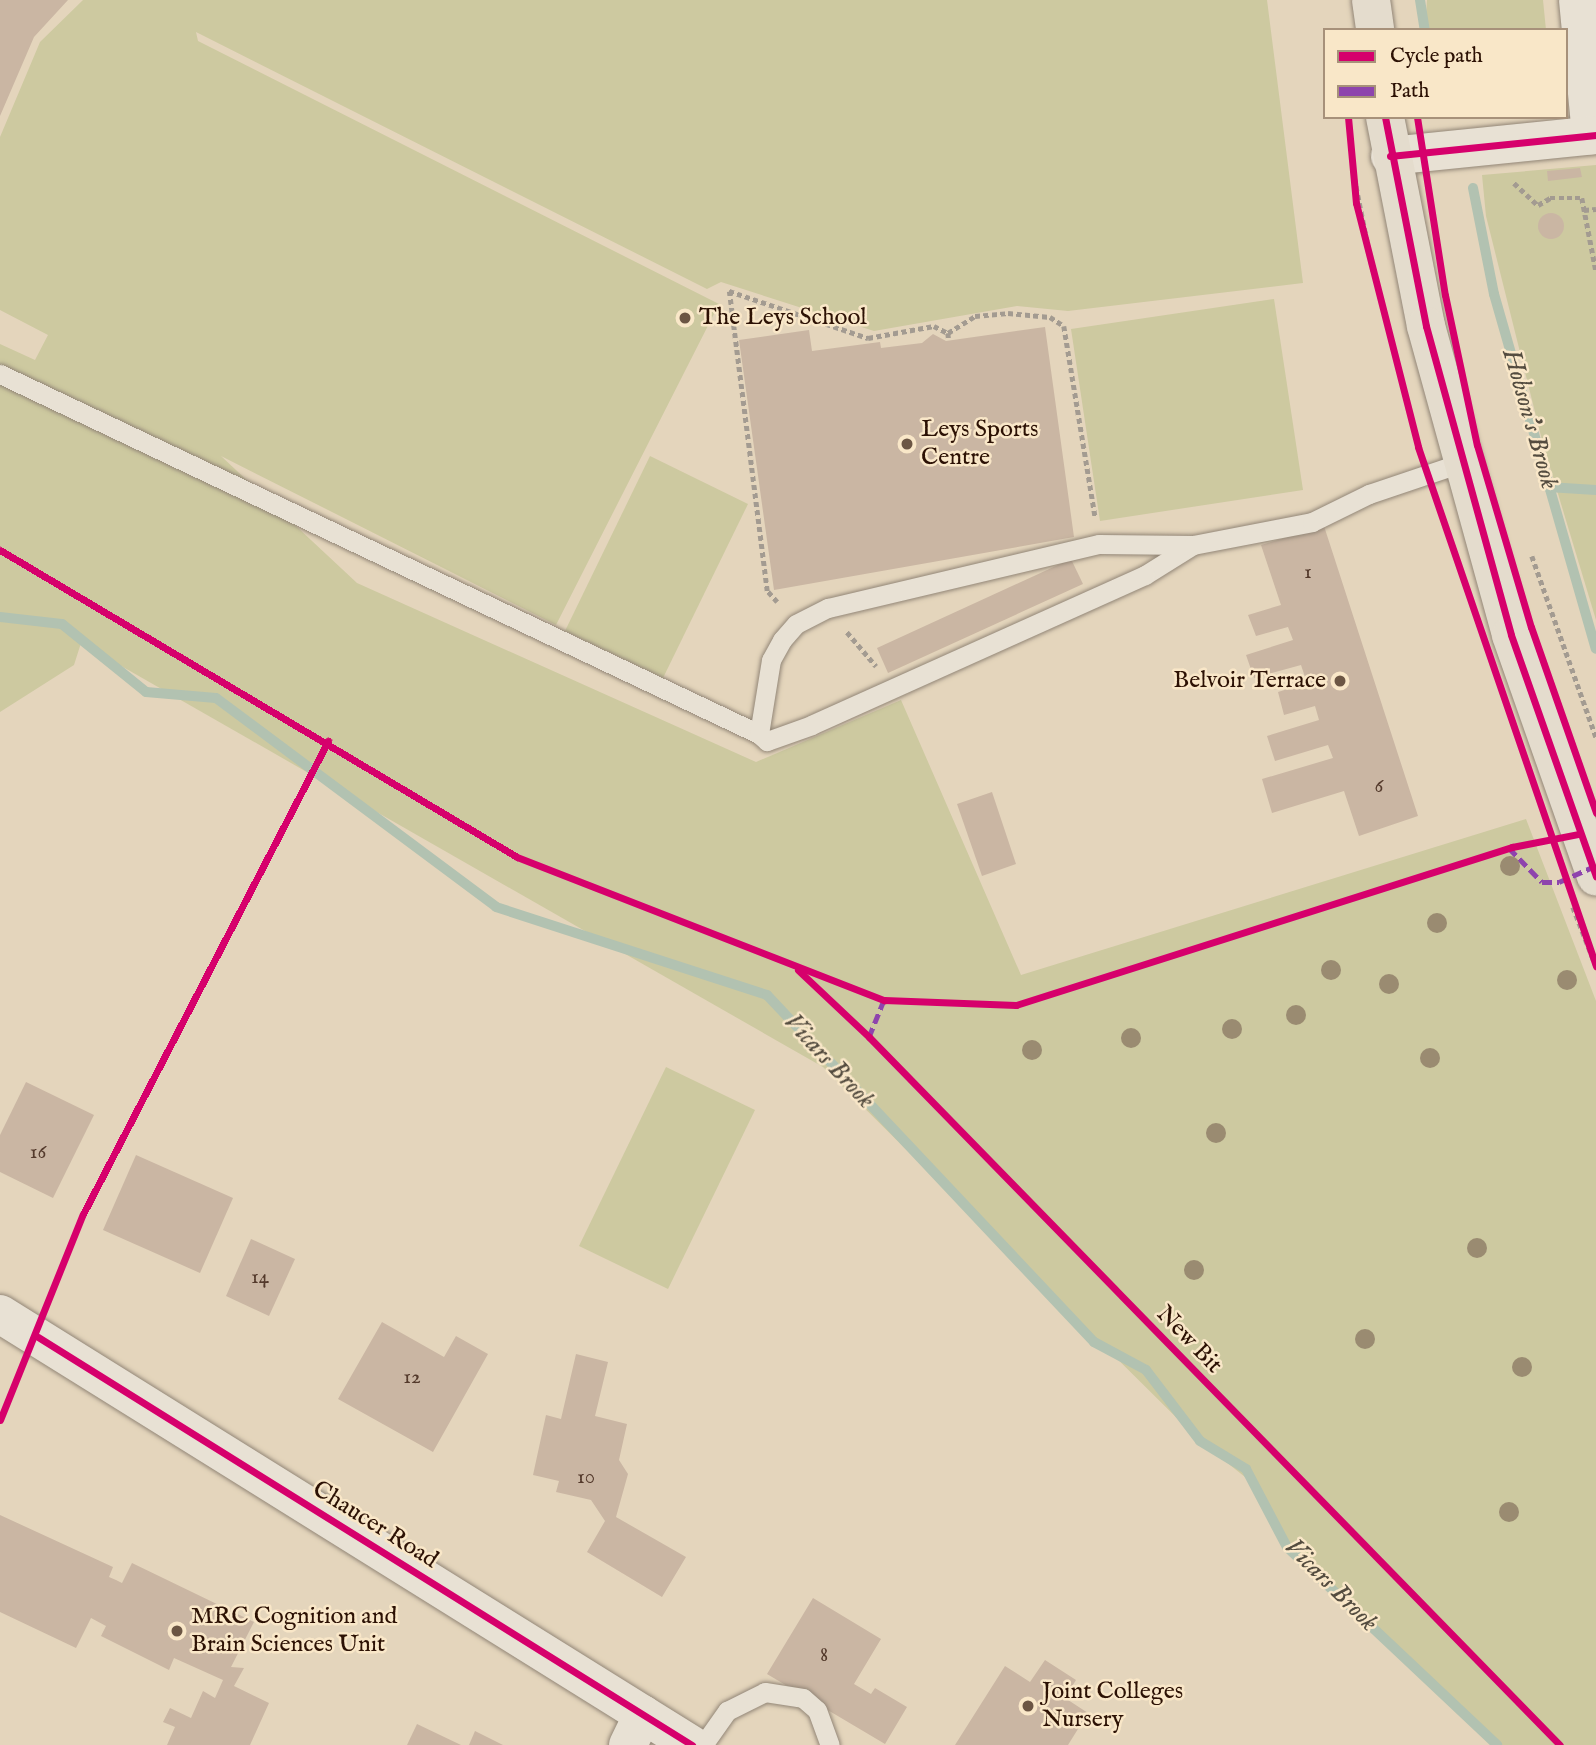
<!DOCTYPE html>
<style>
body{margin:0}
#map{position:relative;width:1596px;height:1745px;overflow:hidden;background:#e4d5bc;font-family:"IM FELL English",serif}
div>[style]{position:absolute}
[style*='--x']{left:calc(var(--x)*1px);top:calc(var(--y)*1px);width:calc(var(--w)*1px);rotate:calc(var(--a)*1deg)}
.green>*{inset:0;background:#cdc9a0}
.stream>*{height:10px;margin:-5px;padding:0 5px;transform-origin:5px;border-radius:5px;background:#b2c2b1}
.building>*{inset:0;background:#cab6a3}
.round{border-radius:50%}
.path>*{height:4.5px;margin-top:-2.25px;transform-origin:0;background:repeating-linear-gradient(90deg,#a39b91 0 5px,transparent 0 8.5px)}
.roads{filter:drop-shadow(0 0 2px #928677) drop-shadow(0 0 2px #928677)}
.lane>*{height:19px;margin:-9.5px;padding:0 9.5px;transform-origin:9.5px;border-radius:9.5px;background:#e8e1d4}
.street>*{height:38px;margin:-19px;padding:0 19px;transform-origin:19px;border-radius:19px;background:#e8e1d4}
.primary>*{height:38px;margin:-19px;padding:0 19px;transform-origin:19px;border-radius:19px;background:#e4dccd}
.quiet>*{height:5px;margin-top:-2.5px;transform-origin:0;background:repeating-linear-gradient(90deg,#8e44ad 0 10px,transparent 0 15px)}
.cycleway>*{height:7px;margin:-3.5px;padding:0 3.5px;transform-origin:3.5px;border-radius:3.5px;background:#d6006c}
.trees>*{width:20px;height:20px;margin:-10px;border-radius:50%;background:#9a8b71}
.dots>*{width:19px;height:19px;translate:-50% -50%;box-sizing:border-box;border:4px solid #f9e7c8;border-radius:50%}
span{translate:-50% -50%;white-space:nowrap;text-align:center;line-height:1.15;-webkit-text-stroke:5px #f9e7c8;paint-order:stroke}
.number-label{font-size:21px;color:#543a2c}
.number-label span{-webkit-text-stroke-width:0}
.poi-label{font-size:24px;color:#2c1104}
.left{translate:0 -50%;text-align:left}
.right{translate:-100% -50%;text-align:right}
.street-label{font-size:24px;color:#2c1104}
.water-label{font-size:26px;color:#544c3f;font-style:italic}
.legend{position:absolute;left:1323px;top:28px;width:245px;height:91px;box-sizing:border-box;background:#f9e7c8;border:2px solid #a7917a;margin:0;padding:9px 12px;list-style:none;font-size:21px;color:#2c1104}
.legend li{display:flex;align-items:center;gap:14px;height:35px}
.legend b{width:35px;border:2px solid #a7917a}
</style>
<div id="map">
<div class="green">
<div style="clip-path:polygon(83px 0,1267px 0,1303px 283px,1068px 311px,1017px 306px,874px 331px,721px 282px,707px 289px,196px 32px,198px 41px,719px 304px,556px 625px,221px 456px,357px 583px,756px 762px,901px 700px,1021px 975px,1526px 819px,1596px 1001px,1596px 1745px,1492px 1745px,1287px 1547px,1260px 1489px,1200px 1441px,823px 1067px,81px 643px,74px 665px,0 712px,0 344px,35px 360px,48px 335px,0 310px,0 137px,40px 42px)"></div>
<div style="clip-path:polygon(1427px 0,1543px 0,1546px 30px,1425px 30px)"></div>
<div style="clip-path:polygon(1596px 165px,1596px 620px,1543px 444px,1486px 216px,1482px 175px)"></div>
<div style="clip-path:polygon(1274px 299px,1303px 490px,1100px 521px,1071px 329px)"></div>
<div style="clip-path:polygon(650px 456px,748px 504px,663px 678px,565px 631px)"></div>
<div style="clip-path:polygon(666px 1067px,755px 1110px,668px 1289px,579px 1246px)"></div>
</div>
<div class="stream">
<div style="--x:1420;--y:0;--w:30;--a:81"></div>
<div style="--x:1473;--y:188;--w:108;--a:78.8"></div>
<div style="--x:1494;--y:294;--w:369;--a:74"></div>
<div style="--x:1548;--y:487;--w:48;--a:3.6"></div>
<div style="--x:0;--y:617;--w:62;--a:6.4"></div>
<div style="--x:62;--y:624;--w:108;--a:39"></div>
<div style="--x:146;--y:692;--w:70;--a:4.9"></div>
<div style="--x:216;--y:698;--w:349;--a:36.7"></div>
<div style="--x:496;--y:907;--w:285;--a:18"></div>
<div style="--x:767;--y:995;--w:477;--a:46.7"></div>
<div style="--x:1094;--y:1342;--w:59;--a:28.3"></div>
<div style="--x:1146;--y:1370;--w:89;--a:52.7"></div>
<div style="--x:1200;--y:1441;--w:54;--a:31.3"></div>
<div style="--x:1246;--y:1469;--w:88;--a:62.3"></div>
<div style="--x:1287;--y:1547;--w:289;--a:43.3"></div>
</div>
<div class="building">
<div style="clip-path:polygon(0 0,68px 0,34px 37px,0 116px)"></div>
<div style="clip-path:polygon(1580px 168px,1582px 177px,1548px 181px,1547px 171px)"></div>
<div class="round" style="left:1538px;top:213px;width:26px;height:26px"></div>
<div style="clip-path:polygon(1045px 327px,1074px 537px,774px 590px,739px 340px,809px 330px,812px 351px,880px 342px,881px 348px,922px 343px,933px 334px,946px 341px)"></div>
<div style="clip-path:polygon(1324px 526px,1418px 816px,1359px 836px,1344px 791px,1272px 813px,1262px 779px,1333px 758px,1328px 745px,1275px 761px,1267px 736px,1319px 720px,1315px 706px,1284px 715px,1278px 692px,1307px 683px,1301px 665px,1254px 678px,1246px 655px,1293px 640px,1288px 627px,1256px 636px,1248px 615px,1281px 605px,1261px 545px)"></div>
<div style="clip-path:polygon(1071px 559px,1083px 584px,888px 673px,877px 648px)"></div>
<div style="clip-path:polygon(992px 792px,1016px 864px,982px 876px,957px 804px)"></div>
<div style="clip-path:polygon(26px 1082px,94px 1115px,53px 1198px,0 1172px,0 1135px)"></div>
<div style="clip-path:polygon(136px 1155px,233px 1198px,200px 1273px,103px 1230px)"></div>
<div style="clip-path:polygon(251px 1239px,295px 1259px,269px 1316px,226px 1296px)"></div>
<div style="clip-path:polygon(382px 1322px,444px 1357px,456px 1336px,488px 1354px,433px 1452px,338px 1399px)"></div>
<div style="clip-path:polygon(576px 1354px,608px 1362px,595px 1416px,627px 1424px,619px 1460px,628px 1474px,616px 1517px,686px 1557px,662px 1597px,587px 1552px,605px 1521px,591px 1500px,556px 1492px,559px 1481px,533px 1475px,546px 1415px,561px 1419px)"></div>
<div style="clip-path:polygon(0 1515px,113px 1567px,109px 1577px,116px 1580px,122px 1583px,132px 1563px,254px 1622px,231px 1667px,244px 1668px,234px 1686px,269px 1703px,250px 1745px,167px 1745px,175px 1727px,163px 1722px,170px 1708px,191px 1718px,203px 1691px,215px 1698px,223px 1680px,174px 1658px,169px 1670px,101px 1636px,106px 1626px,91px 1618px,76px 1648px,0 1612px)"></div>
<div style="clip-path:polygon(813px 1598px,881px 1639px,854px 1684px,871px 1694px,875px 1688px,907px 1707px,885px 1744px,767px 1674px)"></div>
<div style="clip-path:polygon(1045px 1660px,1076px 1680px,1065px 1698px,1088px 1713px,1068px 1745px,955px 1745px,1005px 1666px,1030px 1682px)"></div>
<div style="clip-path:polygon(417px 1724px,461px 1745px,407px 1745px)"></div>
<div style="clip-path:polygon(475px 1731px,503px 1745px,469px 1745px)"></div>
</div>
<div class="path">
<div style="--x:1353;--y:170;--w:103;--a:78.8"></div>
<div style="--x:1514;--y:183;--w:33;--a:43"></div>
<div style="--x:1538;--y:205;--w:14;--a:-30"></div>
<div style="--x:1550;--y:198;--w:32;--a:0"></div>
<div style="--x:1582;--y:198;--w:74;--a:79.1"></div>
<div style="--x:1584;--y:210;--w:12;--a:-5"></div>
<div style="--x:948;--y:333;--w:32;--a:-32"></div>
<div style="--x:975;--y:316;--w:33;--a:-5"></div>
<div style="--x:1008;--y:313;--w:42;--a:5.4"></div>
<div style="--x:1050;--y:317;--w:17;--a:33"></div>
<div style="--x:1064;--y:326;--w:193;--a:80.7"></div>
<div style="--x:1532;--y:556;--w:192;--a:70.5"></div>
<div style="--x:777;--y:602;--w:15;--a:-132"></div>
<div style="--x:767;--y:591;--w:302;--a:-97.2"></div>
<div style="--x:729;--y:291;--w:147;--a:18.7"></div>
<div style="--x:868;--y:338;--w:67;--a:-10.3"></div>
<div style="--x:934;--y:326;--w:16;--a:27"></div>
<div style="--x:948;--y:333;--w:8;--a:83"></div>
<div style="--x:847;--y:632;--w:45;--a:49.5"></div>
<div style="--x:1573;--y:907;--w:63;--a:68.7"></div>
</div>
<div class="roads">
<div class="lane">
<div style="--x:0;--y:374;--w:840;--a:25.38"></div>
<div style="--x:1193;--y:545;--w:57;--a:148"></div>
<div style="--x:1145;--y:575;--w:365;--a:155.8"></div>
<div style="--x:812;--y:725;--w:48;--a:160.4"></div>
<div style="--x:767;--y:741;--w:11;--a:-139"></div>
<div style="--x:759;--y:734;--w:75;--a:-80.8"></div>
<div style="--x:771;--y:660;--w:23;--a:-61"></div>
<div style="--x:782;--y:640;--w:21;--a:-49"></div>
<div style="--x:796;--y:624;--w:36;--a:-27"></div>
<div style="--x:828;--y:608;--w:278;--a:-13.3"></div>
<div style="--x:1099;--y:544;--w:94;--a:0.6"></div>
<div style="--x:1193;--y:545;--w:121;--a:-10.9"></div>
<div style="--x:1312;--y:522;--w:64;--a:-26.2"></div>
<div style="--x:1369;--y:494;--w:100;--a:-18.6"></div>
<div style="--x:703;--y:1745;--w:42;--a:-54.8"></div>
<div style="--x:727;--y:1711;--w:42;--a:-26.6"></div>
<div style="--x:765;--y:1692;--w:38;--a:9"></div>
<div style="--x:803;--y:1698;--w:18;--a:41"></div>
<div style="--x:817;--y:1710;--w:37;--a:70"></div>
</div>
<div class="street">
<div style="--x:1578;--y:0;--w:136;--a:84.5"></div>
<div style="--x:1390;--y:156;--w:207;--a:-5.8"></div>
<div style="--x:0;--y:1314;--w:815;--a:31.92"></div>
<div style="--x:628;--y:1745;--w:34;--a:-64"></div>
</div>
<div class="primary">
<div style="--x:1371;--y:0;--w:30;--a:82"></div>
<div style="--x:1385;--y:117;--w:213;--a:78.9"></div>
<div style="--x:1426;--y:326;--w:320;--a:74.6"></div>
<div style="--x:1511;--y:635;--w:256;--a:70.6"></div>
</div>
</div>
<div class="quiet">
<div style="--x:1509;--y:848;--w:47;--a:45.9"></div>
<div style="--x:1542;--y:882;--w:17;--a:0"></div>
<div style="--x:1559;--y:882;--w:36;--a:-24"></div>
<div style="--x:869;--y:1037;--w:40;--a:-68"></div>
</div>
<div class="cycleway">
<div style="--x:1348;--y:117;--w:86;--a:84.7"></div>
<div style="--x:1356;--y:203;--w:252;--a:75.7"></div>
<div style="--x:1418;--y:447;--w:549;--a:71.07"></div>
<div style="--x:1385;--y:117;--w:213;--a:78.9"></div>
<div style="--x:1426;--y:326;--w:320;--a:74.6"></div>
<div style="--x:1511;--y:635;--w:256;--a:70.6"></div>
<div style="--x:1417;--y:117;--w:180;--a:81.1"></div>
<div style="--x:1445;--y:295;--w:153;--a:78"></div>
<div style="--x:1477;--y:445;--w:190;--a:73.5"></div>
<div style="--x:1531;--y:627;--w:197;--a:70.7"></div>
<div style="--x:1390;--y:156;--w:207;--a:-5.8"></div>
<div style="--x:0;--y:550;--w:601;--a:30.7"></div>
<div style="--x:517;--y:857;--w:394;--a:21.3"></div>
<div style="--x:884;--y:1000;--w:132;--a:2.2"></div>
<div style="--x:1016;--y:1005;--w:521;--a:-17.67"></div>
<div style="--x:1512;--y:847;--w:67;--a:-11.1"></div>
<div style="--x:798;--y:970;--w:98;--a:43.3"></div>
<div style="--x:869;--y:1037;--w:989;--a:45.7"></div>
<div style="--x:38;--y:1337;--w:771;--a:31.96"></div>
<div style="--x:0;--y:1420;--w:222;--a:-68.1"></div>
<div style="--x:83;--y:1214;--w:533;--a:-62.62"></div>
</div>
<div class="trees">
<div style="left:1510px;top:866px"></div>
<div style="left:1437px;top:923px"></div>
<div style="left:1331px;top:970px"></div>
<div style="left:1567px;top:980px"></div>
<div style="left:1389px;top:984px"></div>
<div style="left:1296px;top:1015px"></div>
<div style="left:1232px;top:1029px"></div>
<div style="left:1131px;top:1038px"></div>
<div style="left:1032px;top:1050px"></div>
<div style="left:1430px;top:1058px"></div>
<div style="left:1216px;top:1133px"></div>
<div style="left:1477px;top:1248px"></div>
<div style="left:1194px;top:1270px"></div>
<div style="left:1365px;top:1339px"></div>
<div style="left:1522px;top:1367px"></div>
<div style="left:1509px;top:1512px"></div>
</div>
<div class="dots">
<div style="left:685px;top:318px;background:#6c5644"></div>
<div style="left:907px;top:444px;background:#6c5644"></div>
<div style="left:1340px;top:681px;background:#6c5644"></div>
<div style="left:177px;top:1631px;background:#6c5644"></div>
<div style="left:1028px;top:1706px;background:#6c5644"></div>
</div>
<div class="number-label">
<span style="left:1308px;top:573px">1</span>
<span style="left:1379px;top:787px">6</span>
<span style="left:38px;top:1153px">16</span>
<span style="left:260px;top:1278px">14</span>
<span style="left:412px;top:1378px">12</span>
<span style="left:586px;top:1478px">10</span>
<span style="left:824px;top:1656px">8</span>
</div>
<div class="poi-label">
<span class="left" style="left:699px;top:318px">The Leys School</span>
<span class="left" style="left:921px;top:444px">Leys Sports<br>Centre</span>
<span class="right" style="left:1326px;top:681px">Belvoir Terrace</span>
<span class="left" style="left:191px;top:1631px">MRC Cognition and<br>Brain Sciences Unit</span>
<span class="left" style="left:1042px;top:1706px">Joint Colleges<br>Nursery</span>
</div>
<div class="street-label">
<span style="left:1189px;top:1340px;rotate:46deg">New Bit</span>
<span style="left:375px;top:1525px;rotate:32deg">Chaucer Road</span>
</div>
<div class="water-label">
<span style="left:1530px;top:419px;rotate:74deg">Hobson's Brook</span>
<span style="left:829px;top:1061px;rotate:47deg">Vicars Brook</span>
<span style="left:1331px;top:1585px;rotate:45deg">Vicars Brook</span>
</div>
<ul class="legend">
<li><b style="height:9px;background:#d6006c"></b>Cycle path</li>
<li><b style="height:9px;background:#8e44ad"></b>Path</li>
</ul>
</div>
